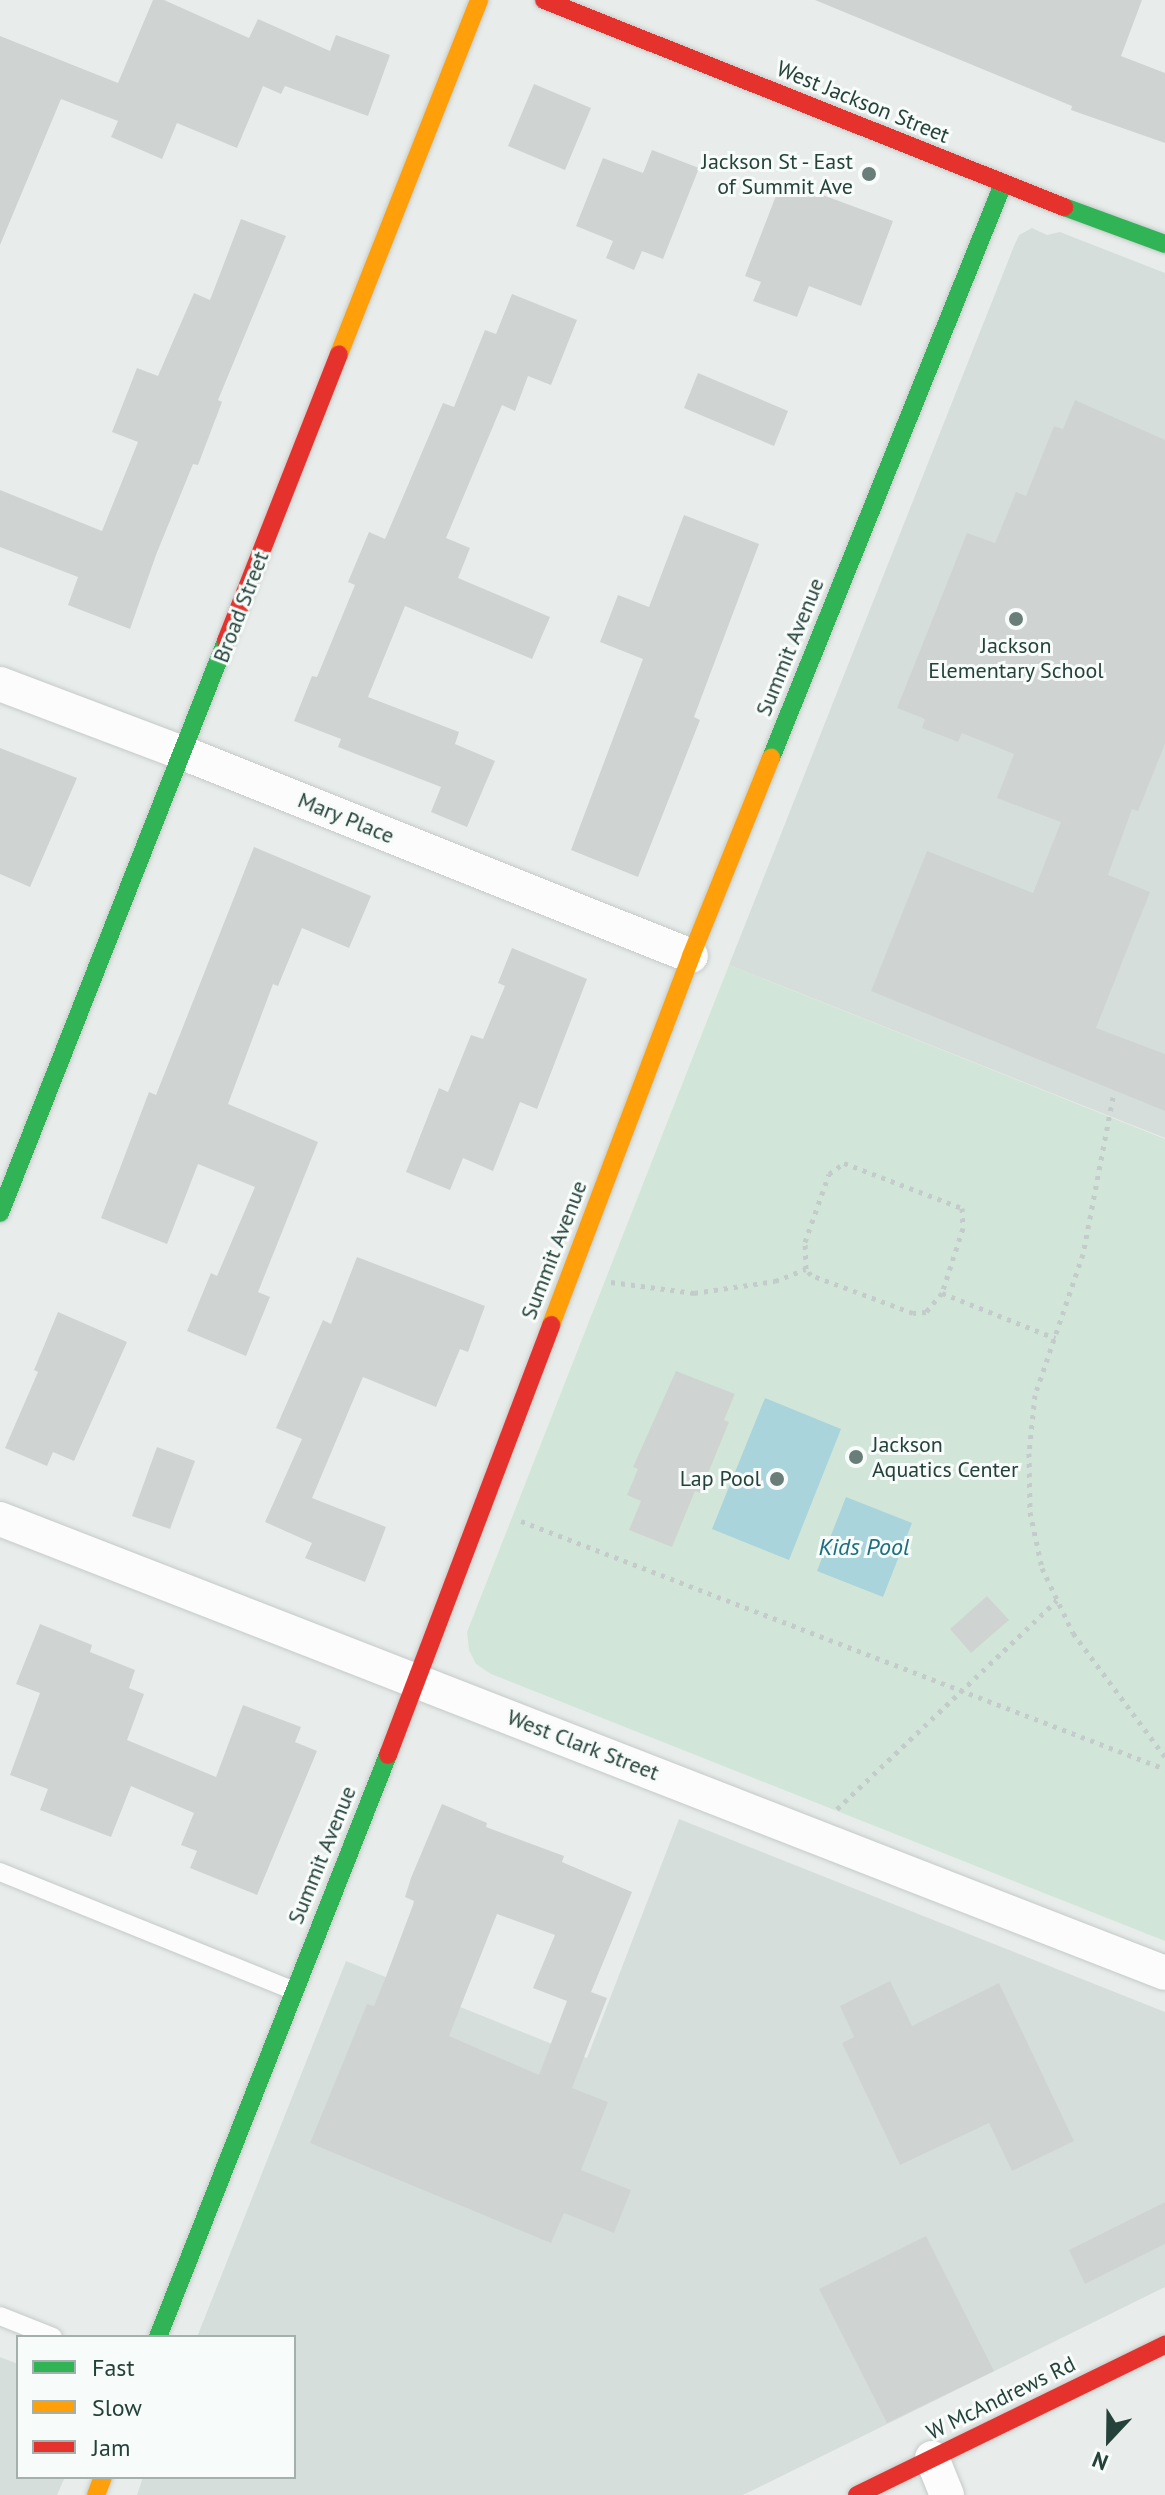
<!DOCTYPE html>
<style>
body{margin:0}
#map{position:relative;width:1165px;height:2495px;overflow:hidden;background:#e8edeb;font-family:"PT Sans",sans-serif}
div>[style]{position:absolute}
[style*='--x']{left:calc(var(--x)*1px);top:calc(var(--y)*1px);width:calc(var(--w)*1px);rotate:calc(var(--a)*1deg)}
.built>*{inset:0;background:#d6dedb}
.green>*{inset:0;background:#d1e6d8}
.water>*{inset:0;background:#a9d4db}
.building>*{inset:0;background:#cfd4d2}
.path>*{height:5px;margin-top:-2.5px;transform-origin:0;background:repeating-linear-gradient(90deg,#c3ccca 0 4px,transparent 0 10px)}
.roads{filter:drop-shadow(0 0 2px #c5cac8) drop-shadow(0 0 2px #c5cac8)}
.lane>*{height:18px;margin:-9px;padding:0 9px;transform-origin:9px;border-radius:9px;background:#fcfcfc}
.street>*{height:34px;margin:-17px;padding:0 17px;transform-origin:17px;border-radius:17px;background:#fcfcfc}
.fast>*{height:18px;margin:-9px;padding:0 9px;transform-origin:9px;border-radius:9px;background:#30b455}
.slow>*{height:18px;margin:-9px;padding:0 9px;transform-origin:9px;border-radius:9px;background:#ff9f0a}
.jam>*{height:18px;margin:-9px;padding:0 9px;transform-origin:9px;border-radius:9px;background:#e5322d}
.dots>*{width:22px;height:22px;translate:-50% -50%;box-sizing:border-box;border:4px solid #f7fbf9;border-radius:50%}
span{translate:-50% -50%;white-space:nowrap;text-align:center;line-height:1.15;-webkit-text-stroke:6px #f7fbf9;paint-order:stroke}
.street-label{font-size:22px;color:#24423a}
.poi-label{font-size:22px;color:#24423a}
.right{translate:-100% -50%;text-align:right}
.left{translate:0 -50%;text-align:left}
.water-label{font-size:24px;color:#1c6f80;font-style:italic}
.legend{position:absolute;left:16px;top:2335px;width:280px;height:144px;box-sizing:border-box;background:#f7fbf9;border:2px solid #a3b1ad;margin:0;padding:10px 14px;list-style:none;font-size:24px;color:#24423a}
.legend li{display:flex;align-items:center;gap:16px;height:40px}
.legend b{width:40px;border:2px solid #a3b1ad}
.north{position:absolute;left:1069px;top:2399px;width:80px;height:80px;-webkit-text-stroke:6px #f7fbf9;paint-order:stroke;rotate:202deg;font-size:22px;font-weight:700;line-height:32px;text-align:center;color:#24423a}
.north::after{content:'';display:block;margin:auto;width:28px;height:36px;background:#24423a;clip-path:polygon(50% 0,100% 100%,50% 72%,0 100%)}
</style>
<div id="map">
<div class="built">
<div style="clip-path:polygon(1032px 228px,1047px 235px,1060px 232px,1165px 273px,1165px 1138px,729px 965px,1014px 246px,1019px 235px)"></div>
<div style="clip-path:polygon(679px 1819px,1165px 2012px,1165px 2287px,743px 2495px,137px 2495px,143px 2477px,294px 2477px,294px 2337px,197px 2337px,346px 1961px,587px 2058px)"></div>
<div style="clip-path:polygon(0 2357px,18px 2364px,18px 2477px,65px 2477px,57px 2495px,0 2495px)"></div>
</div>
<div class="green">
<div style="clip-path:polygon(729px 965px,1165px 1139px,1165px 1941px,491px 1674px,476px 1664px,469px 1650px,467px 1632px)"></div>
</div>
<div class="water">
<div style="clip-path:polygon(765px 1398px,841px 1429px,789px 1560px,712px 1529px)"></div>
<div style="clip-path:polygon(846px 1497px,912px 1523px,883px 1597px,817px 1571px)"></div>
</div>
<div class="building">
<div style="clip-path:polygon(153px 0,164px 0,249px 38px,258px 19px,330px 51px,336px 35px,390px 55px,368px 116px,285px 86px,281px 94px,263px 86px,237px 148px,177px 123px,162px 159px,111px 137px,118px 121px,61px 99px,0 245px,0 36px,118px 83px)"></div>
<div style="clip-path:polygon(815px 0,1142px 0,1121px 56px,1165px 73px,1165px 143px,1071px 110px,1072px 106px)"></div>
<div style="clip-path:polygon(534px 84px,591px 108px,565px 170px,508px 146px)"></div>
<div style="clip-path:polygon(652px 150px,699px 168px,663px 259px,642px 251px,634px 270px,606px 258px,613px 241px,576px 226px,603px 158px,643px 173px)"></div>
<div style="clip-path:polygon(782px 180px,893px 221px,861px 306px,809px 286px,797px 317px,753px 301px,761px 282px,745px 276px)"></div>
<div style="clip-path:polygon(241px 219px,286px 236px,218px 400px,222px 402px,198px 465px,193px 464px,156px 555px,130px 629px,68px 605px,78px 577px,0 547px,0 490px,102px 531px,138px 442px,112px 432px,137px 368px,158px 376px,194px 293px,210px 300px)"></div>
<div style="clip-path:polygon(512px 294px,577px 320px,551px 385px,528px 376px,515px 411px,502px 405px,446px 538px,470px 548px,458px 578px,550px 617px,532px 659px,405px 606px,368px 697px,459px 732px,455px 744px,495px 761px,467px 827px,431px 812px,441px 787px,338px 747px,341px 739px,294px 721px,312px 676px,317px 677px,355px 585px,348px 582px,369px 532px,385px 539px,443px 403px,454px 407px,485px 330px,496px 334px)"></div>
<div style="clip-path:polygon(698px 373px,788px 411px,774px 446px,684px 408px)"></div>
<div style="clip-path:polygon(1075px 400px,1165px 440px,1165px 744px,1138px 811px,1132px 809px,1108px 875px,1150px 892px,1096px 1028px,1165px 1054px,1165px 1111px,871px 991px,927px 851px,1033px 893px,1061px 822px,997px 798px,1014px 754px,962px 733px,958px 742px,922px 728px,925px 719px,897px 708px,967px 533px,995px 543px,1016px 492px,1026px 496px,1054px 426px,1063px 429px)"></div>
<div style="clip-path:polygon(684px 515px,759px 544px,694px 717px,700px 720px,638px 877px,571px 850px,643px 659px,600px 642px,618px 595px,649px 607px)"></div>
<div style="clip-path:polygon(0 748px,77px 778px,30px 887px,0 874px)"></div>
<div style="clip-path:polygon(254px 847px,371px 896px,349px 948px,302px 928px,278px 986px,273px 984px,228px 1104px,318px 1142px,258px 1292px,270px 1297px,246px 1356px,187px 1331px,211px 1273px,217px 1276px,255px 1187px,198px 1164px,167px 1244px,101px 1218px,149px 1092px,156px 1095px)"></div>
<div style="clip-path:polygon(512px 948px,587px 979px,537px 1109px,520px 1102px,493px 1171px,463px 1158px,450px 1190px,406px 1172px,439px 1088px,448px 1092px,471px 1035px,483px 1039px,505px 986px,498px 983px)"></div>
<div style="clip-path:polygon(357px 1257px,485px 1306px,468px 1352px,460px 1349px,436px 1407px,363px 1377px,312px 1498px,386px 1527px,365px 1582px,305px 1558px,312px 1543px,265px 1522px,302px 1439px,276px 1428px,323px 1320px,331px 1324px)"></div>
<div style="clip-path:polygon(58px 1312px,127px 1342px,74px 1461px,53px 1452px,47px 1466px,5px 1448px,38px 1372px,34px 1370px)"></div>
<div style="clip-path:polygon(676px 1371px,735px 1394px,724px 1420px,729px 1422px,700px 1493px,695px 1491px,672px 1547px,629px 1530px,641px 1501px,627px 1495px,638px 1469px,633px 1467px)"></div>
<div style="clip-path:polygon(157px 1447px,195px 1461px,170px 1529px,132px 1516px)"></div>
<div style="clip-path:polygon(987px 1596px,1009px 1620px,971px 1653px,950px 1629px)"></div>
<div style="clip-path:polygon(40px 1624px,92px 1645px,90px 1652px,135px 1670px,129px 1688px,144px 1694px,127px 1740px,216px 1777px,243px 1705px,301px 1727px,295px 1742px,317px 1751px,257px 1895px,190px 1868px,197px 1851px,181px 1845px,194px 1813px,131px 1786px,111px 1837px,40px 1810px,48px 1789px,10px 1775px,40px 1693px,16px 1684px)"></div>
<div style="clip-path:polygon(evenodd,442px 1804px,487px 1823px,486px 1827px,564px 1856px,562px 1862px,632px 1892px,591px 1992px,607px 1998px,572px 2088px,608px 2102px,581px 2170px,631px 2190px,614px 2233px,564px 2213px,551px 2243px,310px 2143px,367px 2004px,374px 2006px,387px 1974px,413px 1905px,414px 1901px,405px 1897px,411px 1878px,442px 1804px,497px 1914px,555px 1935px,533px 1988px,567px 2001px,539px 2075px,449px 2036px,497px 1914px)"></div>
<div style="clip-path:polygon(890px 1981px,912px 2026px,999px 1983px,1074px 2141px,1012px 2171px,989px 2123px,900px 2165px,842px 2043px,854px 2037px,840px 2006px)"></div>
<div style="clip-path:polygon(1165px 2202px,1165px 2244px,1085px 2284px,1069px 2250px)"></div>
<div style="clip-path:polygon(926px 2236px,994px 2371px,887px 2423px,819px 2289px)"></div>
</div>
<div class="path">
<div style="--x:1113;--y:1097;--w:160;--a:100.8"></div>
<div style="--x:1083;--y:1254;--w:149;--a:108.8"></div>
<div style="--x:1035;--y:1395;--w:58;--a:95.9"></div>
<div style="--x:1029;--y:1453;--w:59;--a:89"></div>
<div style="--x:1030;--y:1512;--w:57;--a:77.9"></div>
<div style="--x:1042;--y:1568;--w:72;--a:64.5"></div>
<div style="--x:1073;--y:1633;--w:154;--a:53.4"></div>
<div style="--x:844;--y:1163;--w:126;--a:20.9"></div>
<div style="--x:962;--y:1208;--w:20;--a:87"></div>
<div style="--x:963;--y:1228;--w:68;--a:107.9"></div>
<div style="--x:942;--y:1293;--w:25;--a:130"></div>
<div style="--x:926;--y:1312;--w:13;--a:176"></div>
<div style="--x:913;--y:1313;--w:109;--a:-159.6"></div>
<div style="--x:811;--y:1275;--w:8;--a:-130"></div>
<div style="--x:806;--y:1269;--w:27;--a:-92"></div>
<div style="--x:805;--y:1242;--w:72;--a:-70.6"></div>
<div style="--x:829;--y:1174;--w:19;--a:-36"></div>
<div style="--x:611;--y:1282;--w:84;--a:7.5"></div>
<div style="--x:694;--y:1293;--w:82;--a:-8.4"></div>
<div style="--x:775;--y:1281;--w:33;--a:-21"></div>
<div style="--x:942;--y:1293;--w:122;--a:21.7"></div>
<div style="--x:521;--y:1521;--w:690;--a:21.06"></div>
<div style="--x:837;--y:1809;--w:303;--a:-43.5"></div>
</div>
<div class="roads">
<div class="lane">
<div style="--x:0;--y:1872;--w:317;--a:22"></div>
<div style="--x:0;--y:2316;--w:57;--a:21.6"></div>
</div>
<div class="street">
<div style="--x:0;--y:684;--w:196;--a:20.7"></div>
<div style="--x:183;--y:753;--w:547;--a:21.78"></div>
<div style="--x:0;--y:1519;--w:1250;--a:21.29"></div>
<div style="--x:932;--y:2458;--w:40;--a:68"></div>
</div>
<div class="fast">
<div style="--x:1064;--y:207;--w:108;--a:20.1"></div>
<div style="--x:771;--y:758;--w:619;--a:-67.99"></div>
<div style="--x:0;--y:1213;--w:615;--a:-68.44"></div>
<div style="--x:158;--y:2337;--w:626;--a:-68.44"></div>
</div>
<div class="slow">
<div style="--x:339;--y:354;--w:381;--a:-68.4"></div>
<div style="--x:551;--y:1325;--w:395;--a:-69.2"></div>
<div style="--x:691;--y:956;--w:214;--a:-68"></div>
<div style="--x:96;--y:2495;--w:19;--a:-69"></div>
</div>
<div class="jam">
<div style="--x:544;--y:0;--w:560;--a:21.71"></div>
<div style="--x:226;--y:641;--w:308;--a:-68.5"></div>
<div style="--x:388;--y:1755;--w:460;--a:-69.2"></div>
<div style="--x:857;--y:2495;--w:343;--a:-26"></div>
</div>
</div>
<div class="dots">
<div style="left:869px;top:174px;background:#697e78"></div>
<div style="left:1016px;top:619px;background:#697e78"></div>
<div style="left:856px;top:1457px;background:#697e78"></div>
<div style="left:777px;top:1479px;background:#697e78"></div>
</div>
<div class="street-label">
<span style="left:863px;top:102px;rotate:22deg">West Jackson Street</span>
<span style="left:241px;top:607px;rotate:-69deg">Broad Street</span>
<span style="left:790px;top:647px;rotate:-68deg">Summit Avenue</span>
<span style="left:346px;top:818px;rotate:22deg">Mary Place</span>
<span style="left:554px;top:1250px;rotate:-69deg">Summit Avenue</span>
<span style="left:583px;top:1745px;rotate:21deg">West Clark Street</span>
<span style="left:322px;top:1855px;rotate:-68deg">Summit Avenue</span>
<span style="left:1001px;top:2398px;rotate:-26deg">W McAndrews Rd</span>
</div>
<div class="poi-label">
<span class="right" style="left:853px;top:174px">Jackson St - East<br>of Summit Ave</span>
<span style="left:1016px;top:658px">Jackson<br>Elementary School</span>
<span class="left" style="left:872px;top:1457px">Jackson<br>Aquatics Center</span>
<span class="right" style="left:761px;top:1479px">Lap Pool</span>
</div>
<div class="water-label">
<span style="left:864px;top:1547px">Kids Pool</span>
</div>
<ul class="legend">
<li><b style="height:10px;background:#30b455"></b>Fast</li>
<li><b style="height:10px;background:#ff9f0a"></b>Slow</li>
<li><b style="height:10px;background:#e5322d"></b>Jam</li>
</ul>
<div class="north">N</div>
</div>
